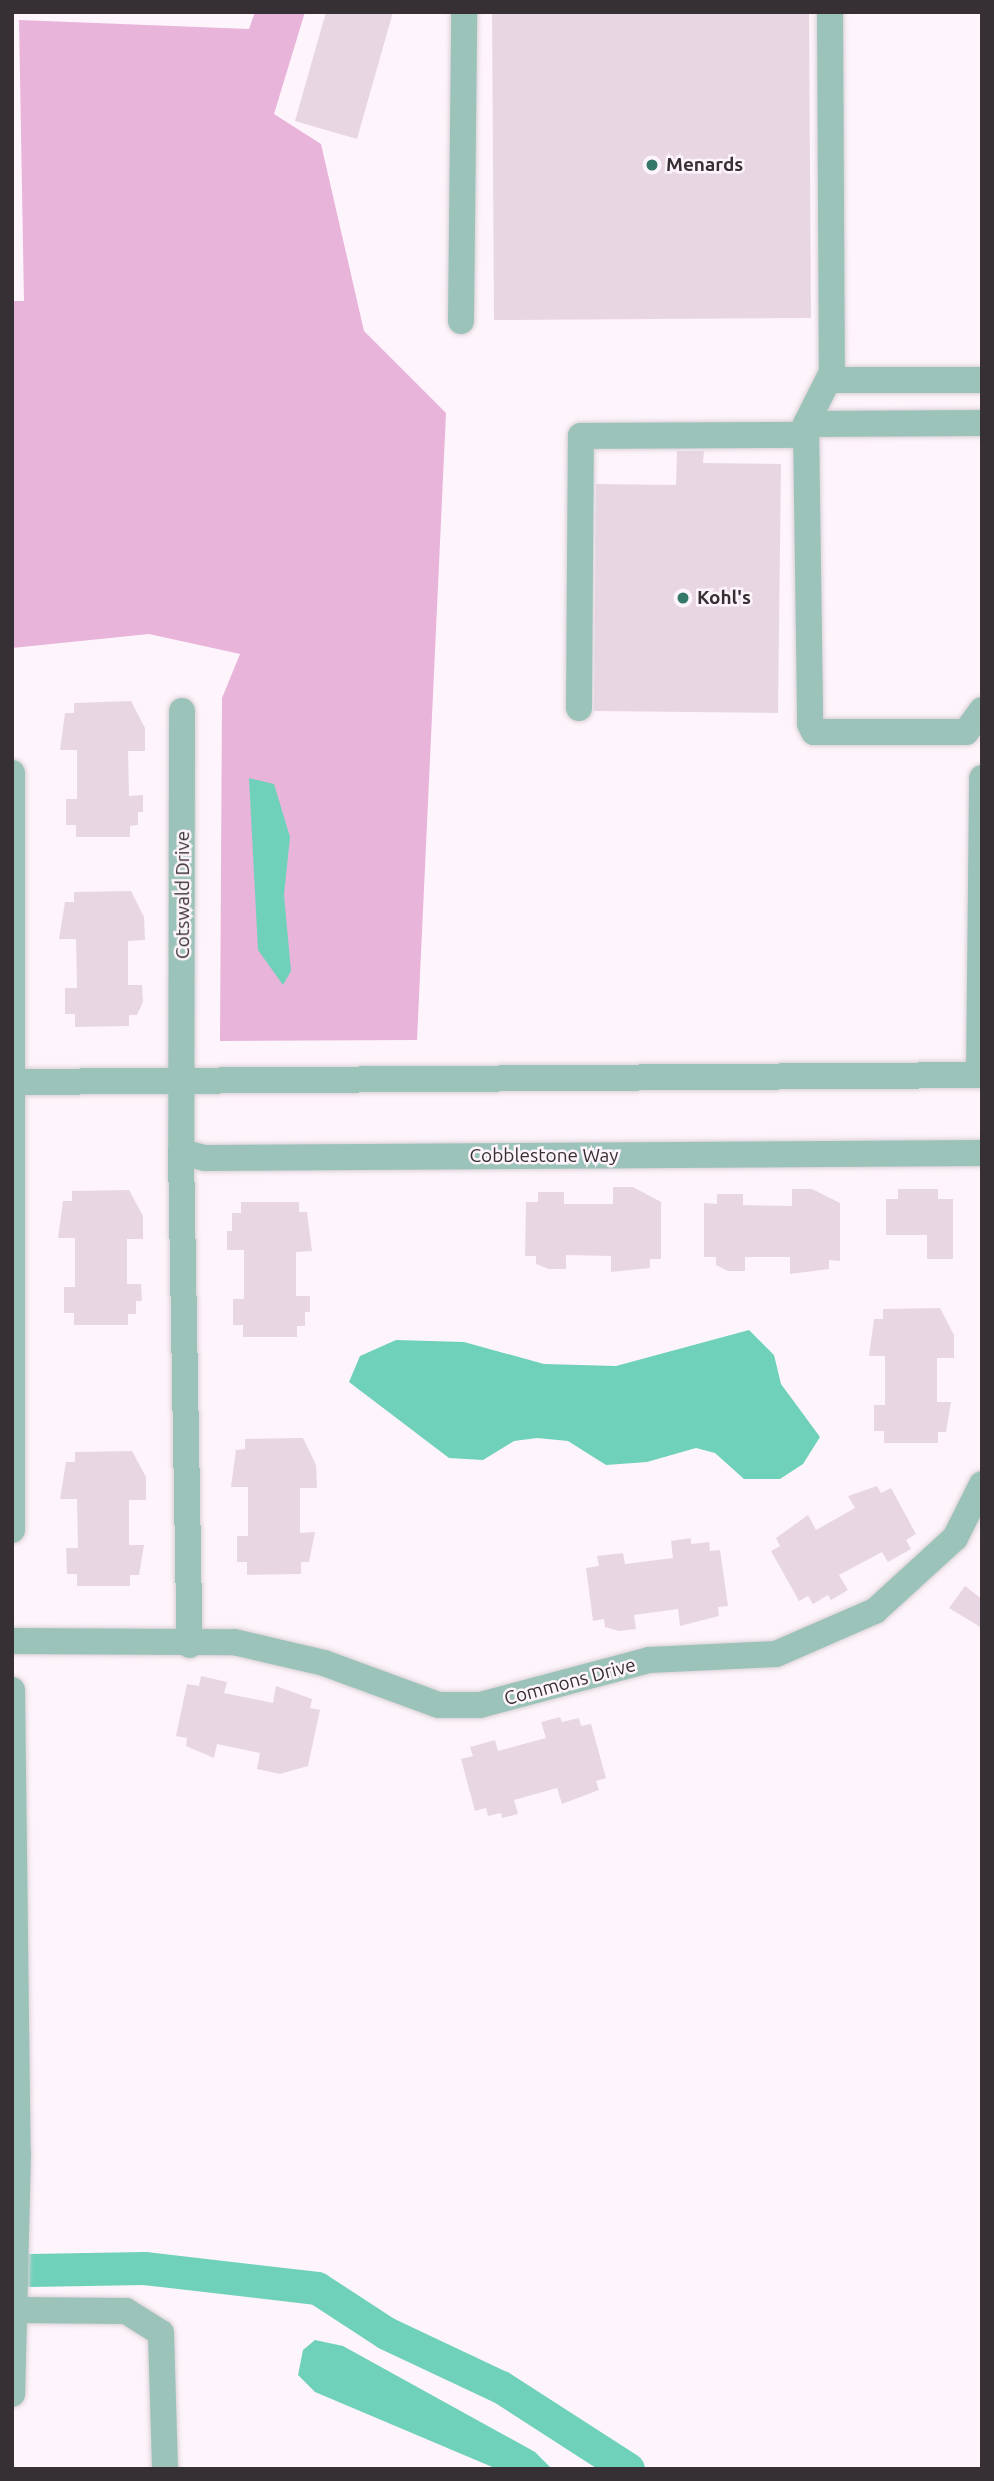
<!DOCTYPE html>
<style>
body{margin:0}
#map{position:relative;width:994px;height:2481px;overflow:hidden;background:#fef4fb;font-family:Ubuntu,sans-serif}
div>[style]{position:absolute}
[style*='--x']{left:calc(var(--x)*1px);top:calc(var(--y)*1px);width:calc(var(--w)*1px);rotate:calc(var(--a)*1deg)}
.green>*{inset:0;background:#e8b4da}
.water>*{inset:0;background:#6fd1ba}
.river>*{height:33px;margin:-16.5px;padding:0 16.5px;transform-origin:16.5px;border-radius:16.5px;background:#6fd1ba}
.building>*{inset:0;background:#e8d7e3}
.roads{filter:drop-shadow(0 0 2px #dad1d7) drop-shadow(0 0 2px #dad1d7)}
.minor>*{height:26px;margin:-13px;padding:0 13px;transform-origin:13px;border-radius:13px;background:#9cc3b9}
.dots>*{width:19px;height:19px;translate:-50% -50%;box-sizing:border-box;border:4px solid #fef4fb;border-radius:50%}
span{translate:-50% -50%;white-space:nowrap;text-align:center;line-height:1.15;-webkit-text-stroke:5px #fef4fb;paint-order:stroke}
.poi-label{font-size:19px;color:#363034;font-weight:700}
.left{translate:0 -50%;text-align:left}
.street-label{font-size:19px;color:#363034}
.frame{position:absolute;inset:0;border:14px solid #363034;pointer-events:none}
</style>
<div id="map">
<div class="green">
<div style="clip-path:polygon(255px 12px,305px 12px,274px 114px,321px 144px,364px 331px,446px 413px,417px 1040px,220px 1041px,222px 698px,240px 654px,149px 634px,12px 648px,12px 301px,24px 301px,19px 20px,249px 29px)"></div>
</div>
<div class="water">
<div style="clip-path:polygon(249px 778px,274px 784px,290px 837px,284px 895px,291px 971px,283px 985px,258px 950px)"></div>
<div style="clip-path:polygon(749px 1330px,774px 1355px,781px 1384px,820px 1437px,803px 1464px,780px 1479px,744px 1479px,715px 1453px,696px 1448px,647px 1462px,606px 1465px,568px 1441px,537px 1438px,514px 1441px,483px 1460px,449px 1458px,349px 1382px,360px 1356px,396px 1340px,464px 1342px,544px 1364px,616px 1366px)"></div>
<div style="clip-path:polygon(315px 2340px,343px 2346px,535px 2452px,552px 2469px,497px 2469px,315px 2392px,298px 2375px,303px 2350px)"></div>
</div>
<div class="river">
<div style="--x:30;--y:2270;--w:114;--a:-1"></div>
<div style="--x:144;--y:2268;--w:174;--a:6.6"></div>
<div style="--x:317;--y:2288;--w:82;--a:33.1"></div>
<div style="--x:386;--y:2333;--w:127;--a:25.2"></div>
<div style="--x:501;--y:2387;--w:151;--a:32.8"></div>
</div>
<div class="building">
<div style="clip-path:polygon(326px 12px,393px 12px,357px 139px,295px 121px)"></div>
<div style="clip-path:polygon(492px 12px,809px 12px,811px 318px,494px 320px)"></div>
<div style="clip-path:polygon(677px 451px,704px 451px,703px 463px,781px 464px,778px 713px,594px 711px,596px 484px,676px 485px)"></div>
<div style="clip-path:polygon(131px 701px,145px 728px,145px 751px,128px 751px,129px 796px,143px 795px,143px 812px,138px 812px,138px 825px,130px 826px,130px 837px,76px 837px,76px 825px,66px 825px,66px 799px,77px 799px,77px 750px,60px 750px,65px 713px,74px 713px,74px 703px)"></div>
<div style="clip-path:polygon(131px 891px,144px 917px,145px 940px,128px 941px,128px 985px,142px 985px,143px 1002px,137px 1015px,129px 1015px,129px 1026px,75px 1027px,75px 1014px,65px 1014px,65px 988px,77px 988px,76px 939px,59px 939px,65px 902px,74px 902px,74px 892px)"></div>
<div style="clip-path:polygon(613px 1187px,633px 1187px,661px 1202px,661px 1259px,650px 1259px,650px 1268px,611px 1272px,611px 1256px,566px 1255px,566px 1269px,549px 1269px,536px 1264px,536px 1256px,525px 1256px,526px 1202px,538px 1202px,538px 1192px,564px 1192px,564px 1204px,613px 1204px)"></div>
<div style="clip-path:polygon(792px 1189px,812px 1189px,840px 1203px,840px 1261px,829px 1260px,829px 1269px,790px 1274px,790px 1257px,745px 1257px,745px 1271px,728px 1271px,716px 1265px,716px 1257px,704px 1257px,704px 1203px,717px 1204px,717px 1194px,743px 1194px,743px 1205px,792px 1206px)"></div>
<div style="clip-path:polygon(898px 1189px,938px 1189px,938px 1199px,953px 1199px,953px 1259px,927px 1259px,927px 1235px,886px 1235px,886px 1199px,898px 1199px)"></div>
<div style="clip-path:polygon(129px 1190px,143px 1216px,143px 1239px,127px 1239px,127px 1284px,141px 1284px,142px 1301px,136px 1301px,136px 1314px,128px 1314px,128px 1325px,74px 1325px,74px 1313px,64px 1313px,64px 1287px,75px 1287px,75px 1238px,58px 1238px,63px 1201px,72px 1201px,72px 1191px)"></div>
<div style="clip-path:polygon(241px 1202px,299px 1202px,299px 1212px,307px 1212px,312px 1251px,296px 1252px,296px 1296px,310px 1296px,310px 1312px,305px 1312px,305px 1326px,297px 1326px,297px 1337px,243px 1337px,243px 1325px,233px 1325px,233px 1299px,244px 1299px,244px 1250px,227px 1250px,227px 1231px,232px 1231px,232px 1213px,241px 1213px)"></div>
<div style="clip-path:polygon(940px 1308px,954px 1335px,954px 1358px,937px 1358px,937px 1402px,951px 1402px,946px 1432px,938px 1432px,938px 1443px,884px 1443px,884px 1431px,874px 1431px,874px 1405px,885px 1405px,885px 1356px,869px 1356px,874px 1319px,883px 1319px,883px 1309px)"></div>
<div style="clip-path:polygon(303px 1438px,316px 1465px,317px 1488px,300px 1488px,300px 1533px,315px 1532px,309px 1562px,301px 1562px,301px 1574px,247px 1575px,247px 1562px,237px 1562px,237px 1536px,248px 1536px,248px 1487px,231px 1487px,236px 1450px,245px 1449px,245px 1439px)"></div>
<div style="clip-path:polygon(132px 1451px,146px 1477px,146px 1500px,129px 1500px,129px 1545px,144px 1545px,139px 1575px,130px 1575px,130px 1586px,77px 1586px,77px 1574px,67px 1574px,66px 1548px,78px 1548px,77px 1499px,60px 1499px,66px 1462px,75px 1462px,75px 1452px)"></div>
<div style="clip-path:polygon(877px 1486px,881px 1493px,891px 1488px,916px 1534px,906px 1540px,911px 1549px,888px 1562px,882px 1552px,839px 1575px,848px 1590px,831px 1600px,828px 1595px,813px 1604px,808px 1596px,799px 1601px,771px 1551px,780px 1546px,776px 1538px,808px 1515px,816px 1530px,855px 1508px,848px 1496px)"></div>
<div style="clip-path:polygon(691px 1538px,691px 1544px,709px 1542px,710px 1551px,720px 1550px,728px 1606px,718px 1607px,719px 1616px,680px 1626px,678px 1609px,634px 1615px,636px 1629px,619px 1631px,605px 1627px,604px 1619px,593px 1621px,586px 1568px,599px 1566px,597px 1556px,623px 1553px,625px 1564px,673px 1558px,671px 1541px)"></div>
<div style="clip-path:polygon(965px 1586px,982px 1599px,982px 1628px,949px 1608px)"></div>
<div style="clip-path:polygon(201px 1676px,227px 1682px,224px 1693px,273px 1703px,276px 1686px,312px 1699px,310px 1708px,320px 1710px,308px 1766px,280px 1774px,257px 1769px,260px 1753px,217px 1744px,214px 1758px,186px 1746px,187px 1738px,176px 1736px,187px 1684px,199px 1686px)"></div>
<div style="clip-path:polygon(560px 1717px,562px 1722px,579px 1718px,581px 1726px,591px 1724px,606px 1778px,596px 1781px,599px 1790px,562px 1804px,557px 1788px,514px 1800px,518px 1814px,502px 1818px,501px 1813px,488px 1816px,486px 1808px,475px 1811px,461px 1759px,473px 1756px,470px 1747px,495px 1740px,498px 1751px,546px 1738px,541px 1722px)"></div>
</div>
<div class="roads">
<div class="minor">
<div style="--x:830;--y:12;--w:360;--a:89.7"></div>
<div style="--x:832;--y:372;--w:58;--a:116.6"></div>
<div style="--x:806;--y:424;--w:300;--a:89.2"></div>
<div style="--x:810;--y:724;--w:9;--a:63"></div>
<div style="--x:814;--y:732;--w:152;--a:0"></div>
<div style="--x:966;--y:732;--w:27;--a:-54"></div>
<div style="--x:461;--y:321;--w:309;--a:-89.4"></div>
<div style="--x:829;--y:380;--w:153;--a:0"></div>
<div style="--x:806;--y:424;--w:176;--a:-0.3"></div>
<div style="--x:579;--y:708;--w:272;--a:-89.6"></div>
<div style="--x:581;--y:436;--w:225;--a:-0.3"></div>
<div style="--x:182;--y:711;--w:441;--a:90.1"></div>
<div style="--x:181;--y:1152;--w:25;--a:14"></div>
<div style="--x:205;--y:1158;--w:777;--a:-0.37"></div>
<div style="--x:12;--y:773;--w:757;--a:90"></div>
<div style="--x:979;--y:1075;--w:297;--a:-89.4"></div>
<div style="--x:12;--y:1082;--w:970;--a:-0.41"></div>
<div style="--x:181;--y:1152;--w:493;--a:89"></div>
<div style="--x:12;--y:1641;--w:222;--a:0.3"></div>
<div style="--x:234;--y:1642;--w:92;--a:13.1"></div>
<div style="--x:324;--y:1663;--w:122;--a:20.1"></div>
<div style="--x:439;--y:1705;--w:41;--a:0"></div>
<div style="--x:480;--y:1705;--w:175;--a:-14.9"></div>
<div style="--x:649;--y:1660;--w:127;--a:-2.7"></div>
<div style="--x:776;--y:1654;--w:108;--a:-23.5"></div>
<div style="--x:875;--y:1611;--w:108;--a:-42.4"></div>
<div style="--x:955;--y:1538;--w:60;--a:-63.4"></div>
<div style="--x:12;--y:1690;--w:463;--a:89.3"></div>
<div style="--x:18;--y:2153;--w:241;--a:91.4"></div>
<div style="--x:14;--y:2310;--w:112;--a:0.5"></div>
<div style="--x:126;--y:2311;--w:41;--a:32.2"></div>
<div style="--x:161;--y:2333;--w:136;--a:88.3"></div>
</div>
</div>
<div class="dots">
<div style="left:652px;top:165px;background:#357769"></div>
<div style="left:683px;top:598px;background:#357769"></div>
</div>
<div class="poi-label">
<span class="left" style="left:666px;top:165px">Menards</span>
<span class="left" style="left:697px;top:598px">Kohl's</span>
</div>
<div class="street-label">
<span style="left:183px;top:895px;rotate:-90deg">Cotswald Drive</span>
<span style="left:544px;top:1156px">Cobblestone Way</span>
<span style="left:570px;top:1682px;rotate:-15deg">Commons Drive</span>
</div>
<div class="frame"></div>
</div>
